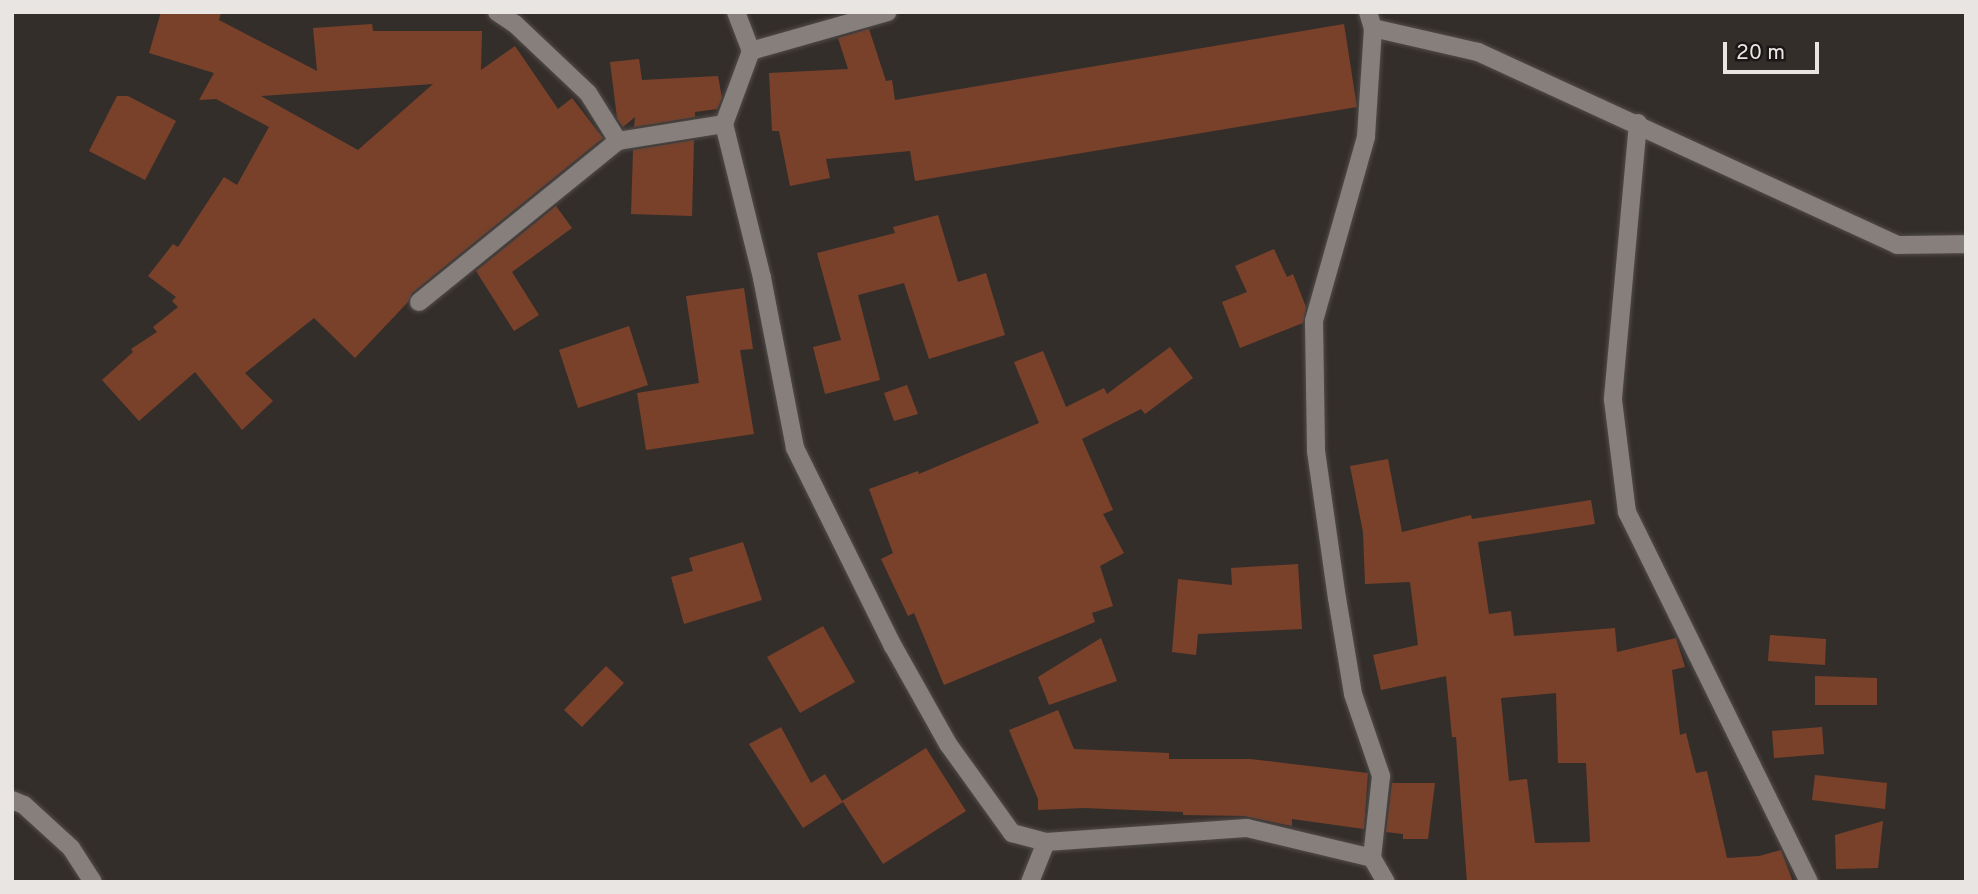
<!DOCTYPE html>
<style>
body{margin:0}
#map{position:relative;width:1978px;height:894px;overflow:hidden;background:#342e2b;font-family:Overpass,sans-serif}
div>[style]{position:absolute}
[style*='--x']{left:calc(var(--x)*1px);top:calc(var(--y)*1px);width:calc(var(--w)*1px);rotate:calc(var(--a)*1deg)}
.building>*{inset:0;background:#7a412a}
.roads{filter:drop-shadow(0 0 2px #514c4a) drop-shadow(0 0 2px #514c4a)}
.minor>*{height:18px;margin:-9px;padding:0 9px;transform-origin:9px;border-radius:9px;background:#877f7c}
span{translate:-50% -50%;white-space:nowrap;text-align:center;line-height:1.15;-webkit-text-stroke:6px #1a1716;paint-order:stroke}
.frame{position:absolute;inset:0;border:14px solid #e9e5e3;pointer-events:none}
.scale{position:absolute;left:1723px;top:42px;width:96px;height:32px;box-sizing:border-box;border:4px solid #e9e5e3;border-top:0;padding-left:9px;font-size:21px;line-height:24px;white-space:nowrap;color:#e9e5e3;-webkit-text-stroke:5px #1a1716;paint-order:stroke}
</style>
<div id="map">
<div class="building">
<div style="clip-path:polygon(evenodd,161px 12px,221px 12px,219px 20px,317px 71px,313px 28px,372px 24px,373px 31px,482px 31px,481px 70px,515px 46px,558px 109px,572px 98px,603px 138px,412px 293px,408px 302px,355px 358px,314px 318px,245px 373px,273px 401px,242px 430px,195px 372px,139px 421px,102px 380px,133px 352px,131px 349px,157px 332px,153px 327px,178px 307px,172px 301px,176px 297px,148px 276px,173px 244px,178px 247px,224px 177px,237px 185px,269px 127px,216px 99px,199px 100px,214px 73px,149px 53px,161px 12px,433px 84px,358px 150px,261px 96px,318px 92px,433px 84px)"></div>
<div style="clip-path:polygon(1344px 24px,1357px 107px,915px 181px,910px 151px,826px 159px,830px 178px,790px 186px,779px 131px,772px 131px,769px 73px,848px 69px,838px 38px,869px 29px,886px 81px,892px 80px,895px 100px)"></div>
<div style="clip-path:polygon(639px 59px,642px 80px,718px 76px,722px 98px,717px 109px,695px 112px,695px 117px,634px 127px,635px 117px,623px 127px,617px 118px,610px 62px)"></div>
<div style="clip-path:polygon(117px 96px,128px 96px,176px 121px,145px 180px,89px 151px)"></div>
<div style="clip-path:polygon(694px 140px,692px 216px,631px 214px,633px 150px)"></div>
<div style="clip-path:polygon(556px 206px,572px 228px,512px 272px,539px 315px,514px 331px,476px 271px)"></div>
<div style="clip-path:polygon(938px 215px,958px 282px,986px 273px,1005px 335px,929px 359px,904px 283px,858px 295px,880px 380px,825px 394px,813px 347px,841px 340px,817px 253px,895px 233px,893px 227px)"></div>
<div style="clip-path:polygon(1274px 249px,1287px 277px,1293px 274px,1306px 307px,1303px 323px,1240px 348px,1222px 302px,1247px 292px,1235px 266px)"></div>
<div style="clip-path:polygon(744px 288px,753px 349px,740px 350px,754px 434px,646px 450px,637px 393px,699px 383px,686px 296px)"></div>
<div style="clip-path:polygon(629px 326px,648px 385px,578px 408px,559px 350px)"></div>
<div style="clip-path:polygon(1170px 347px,1193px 378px,1145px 414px,1141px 409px,1082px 439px,1113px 510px,1103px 514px,1124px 553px,1100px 566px,1113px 606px,1092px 613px,1095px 622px,944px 685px,914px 613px,908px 616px,881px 559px,893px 553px,869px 489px,918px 471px,919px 474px,1039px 423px,1014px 362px,1043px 351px,1066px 407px,1104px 388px,1107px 394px)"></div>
<div style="clip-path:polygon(907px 385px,918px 414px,894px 421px,884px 393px)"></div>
<div style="clip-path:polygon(evenodd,1388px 459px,1402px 532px,1471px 515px,1472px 519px,1591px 500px,1595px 524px,1478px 542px,1489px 614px,1511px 611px,1514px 636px,1615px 628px,1617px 652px,1676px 638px,1685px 667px,1672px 670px,1680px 735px,1686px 733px,1696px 773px,1707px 771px,1727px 858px,1759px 856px,1781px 850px,1793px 882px,1467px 882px,1456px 737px,1452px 737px,1446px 676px,1381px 690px,1373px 655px,1418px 645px,1410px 582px,1365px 584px,1363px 532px,1350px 466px,1388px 459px,1556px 693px,1558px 763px,1586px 763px,1590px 842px,1535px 843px,1527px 779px,1509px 781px,1501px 698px,1556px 693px)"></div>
<div style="clip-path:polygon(743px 542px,762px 600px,684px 624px,671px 577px,693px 571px,689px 558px)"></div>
<div style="clip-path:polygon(1298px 564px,1302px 629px,1198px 634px,1196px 655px,1172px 652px,1178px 579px,1232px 585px,1231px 568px)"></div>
<div style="clip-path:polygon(823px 626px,855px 682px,800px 713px,767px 657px)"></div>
<div style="clip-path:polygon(1770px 635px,1826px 639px,1825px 665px,1768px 661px)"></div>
<div style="clip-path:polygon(1101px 638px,1117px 681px,1049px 705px,1038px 677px)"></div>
<div style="clip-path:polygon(606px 666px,624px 683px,582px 727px,564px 710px)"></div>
<div style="clip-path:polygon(1815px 676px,1877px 678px,1877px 705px,1815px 705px)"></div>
<div style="clip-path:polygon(1058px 710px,1074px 749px,1169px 753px,1169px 759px,1250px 759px,1368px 773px,1364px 829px,1292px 819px,1292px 826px,1244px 816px,1183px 815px,1183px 812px,1084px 808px,1038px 810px,1038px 799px,1009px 730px)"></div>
<div style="clip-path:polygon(781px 727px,811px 783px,825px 774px,842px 801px,926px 748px,966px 811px,883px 864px,843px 802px,803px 828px,749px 744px)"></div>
<div style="clip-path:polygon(1822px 727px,1824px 754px,1774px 758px,1772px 731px)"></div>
<div style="clip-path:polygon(1815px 775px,1887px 783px,1885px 809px,1812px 800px)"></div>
<div style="clip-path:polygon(1392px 783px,1435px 783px,1428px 839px,1403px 839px,1403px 834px,1386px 832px)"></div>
<div style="clip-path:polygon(1883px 821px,1878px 868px,1836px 869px,1835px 835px)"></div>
</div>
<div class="roads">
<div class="minor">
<div style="--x:497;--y:12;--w:22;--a:34"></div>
<div style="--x:515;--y:24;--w:100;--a:43.4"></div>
<div style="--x:588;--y:93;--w:57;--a:58"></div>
<div style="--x:618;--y:141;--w:107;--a:-9.1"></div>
<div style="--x:736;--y:12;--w:42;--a:69"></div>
<div style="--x:751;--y:51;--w:78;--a:110.3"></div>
<div style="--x:724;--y:124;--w:159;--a:76.1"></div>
<div style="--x:762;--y:278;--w:173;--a:79"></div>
<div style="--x:795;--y:448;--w:221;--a:63.7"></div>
<div style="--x:893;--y:646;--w:112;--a:60.7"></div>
<div style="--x:948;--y:744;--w:110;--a:54.3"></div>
<div style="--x:1012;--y:833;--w:35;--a:15"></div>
<div style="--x:1046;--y:842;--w:201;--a:-4"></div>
<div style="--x:1247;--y:828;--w:129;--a:13.5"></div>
<div style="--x:1372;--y:858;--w:28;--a:60"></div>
<div style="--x:1368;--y:12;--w:17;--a:73"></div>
<div style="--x:1373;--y:28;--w:109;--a:93.7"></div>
<div style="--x:1366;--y:137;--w:191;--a:105.8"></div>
<div style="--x:1314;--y:321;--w:130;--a:89.1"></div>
<div style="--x:1316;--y:451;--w:148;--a:81.9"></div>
<div style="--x:1337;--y:598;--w:97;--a:80.5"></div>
<div style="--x:1353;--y:694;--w:87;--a:71.1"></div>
<div style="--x:1381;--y:776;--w:82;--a:96.3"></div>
<div style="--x:1373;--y:28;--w:108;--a:12.9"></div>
<div style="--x:1478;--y:52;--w:461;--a:24.7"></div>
<div style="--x:1897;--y:245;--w:69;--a:-0.8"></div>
<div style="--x:751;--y:51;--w:142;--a:-15.9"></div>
<div style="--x:1638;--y:123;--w:278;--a:95.2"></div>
<div style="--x:1613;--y:400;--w:113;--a:82.9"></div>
<div style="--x:1627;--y:512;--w:412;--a:63.8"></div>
<div style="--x:419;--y:302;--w:256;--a:-39"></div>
<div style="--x:12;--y:800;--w:13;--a:23"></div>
<div style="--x:24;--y:805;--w:64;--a:42.5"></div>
<div style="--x:71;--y:848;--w:40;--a:57.1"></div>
<div style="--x:1030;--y:882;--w:43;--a:-68.2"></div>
</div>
</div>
<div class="frame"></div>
<div class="scale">20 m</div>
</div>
